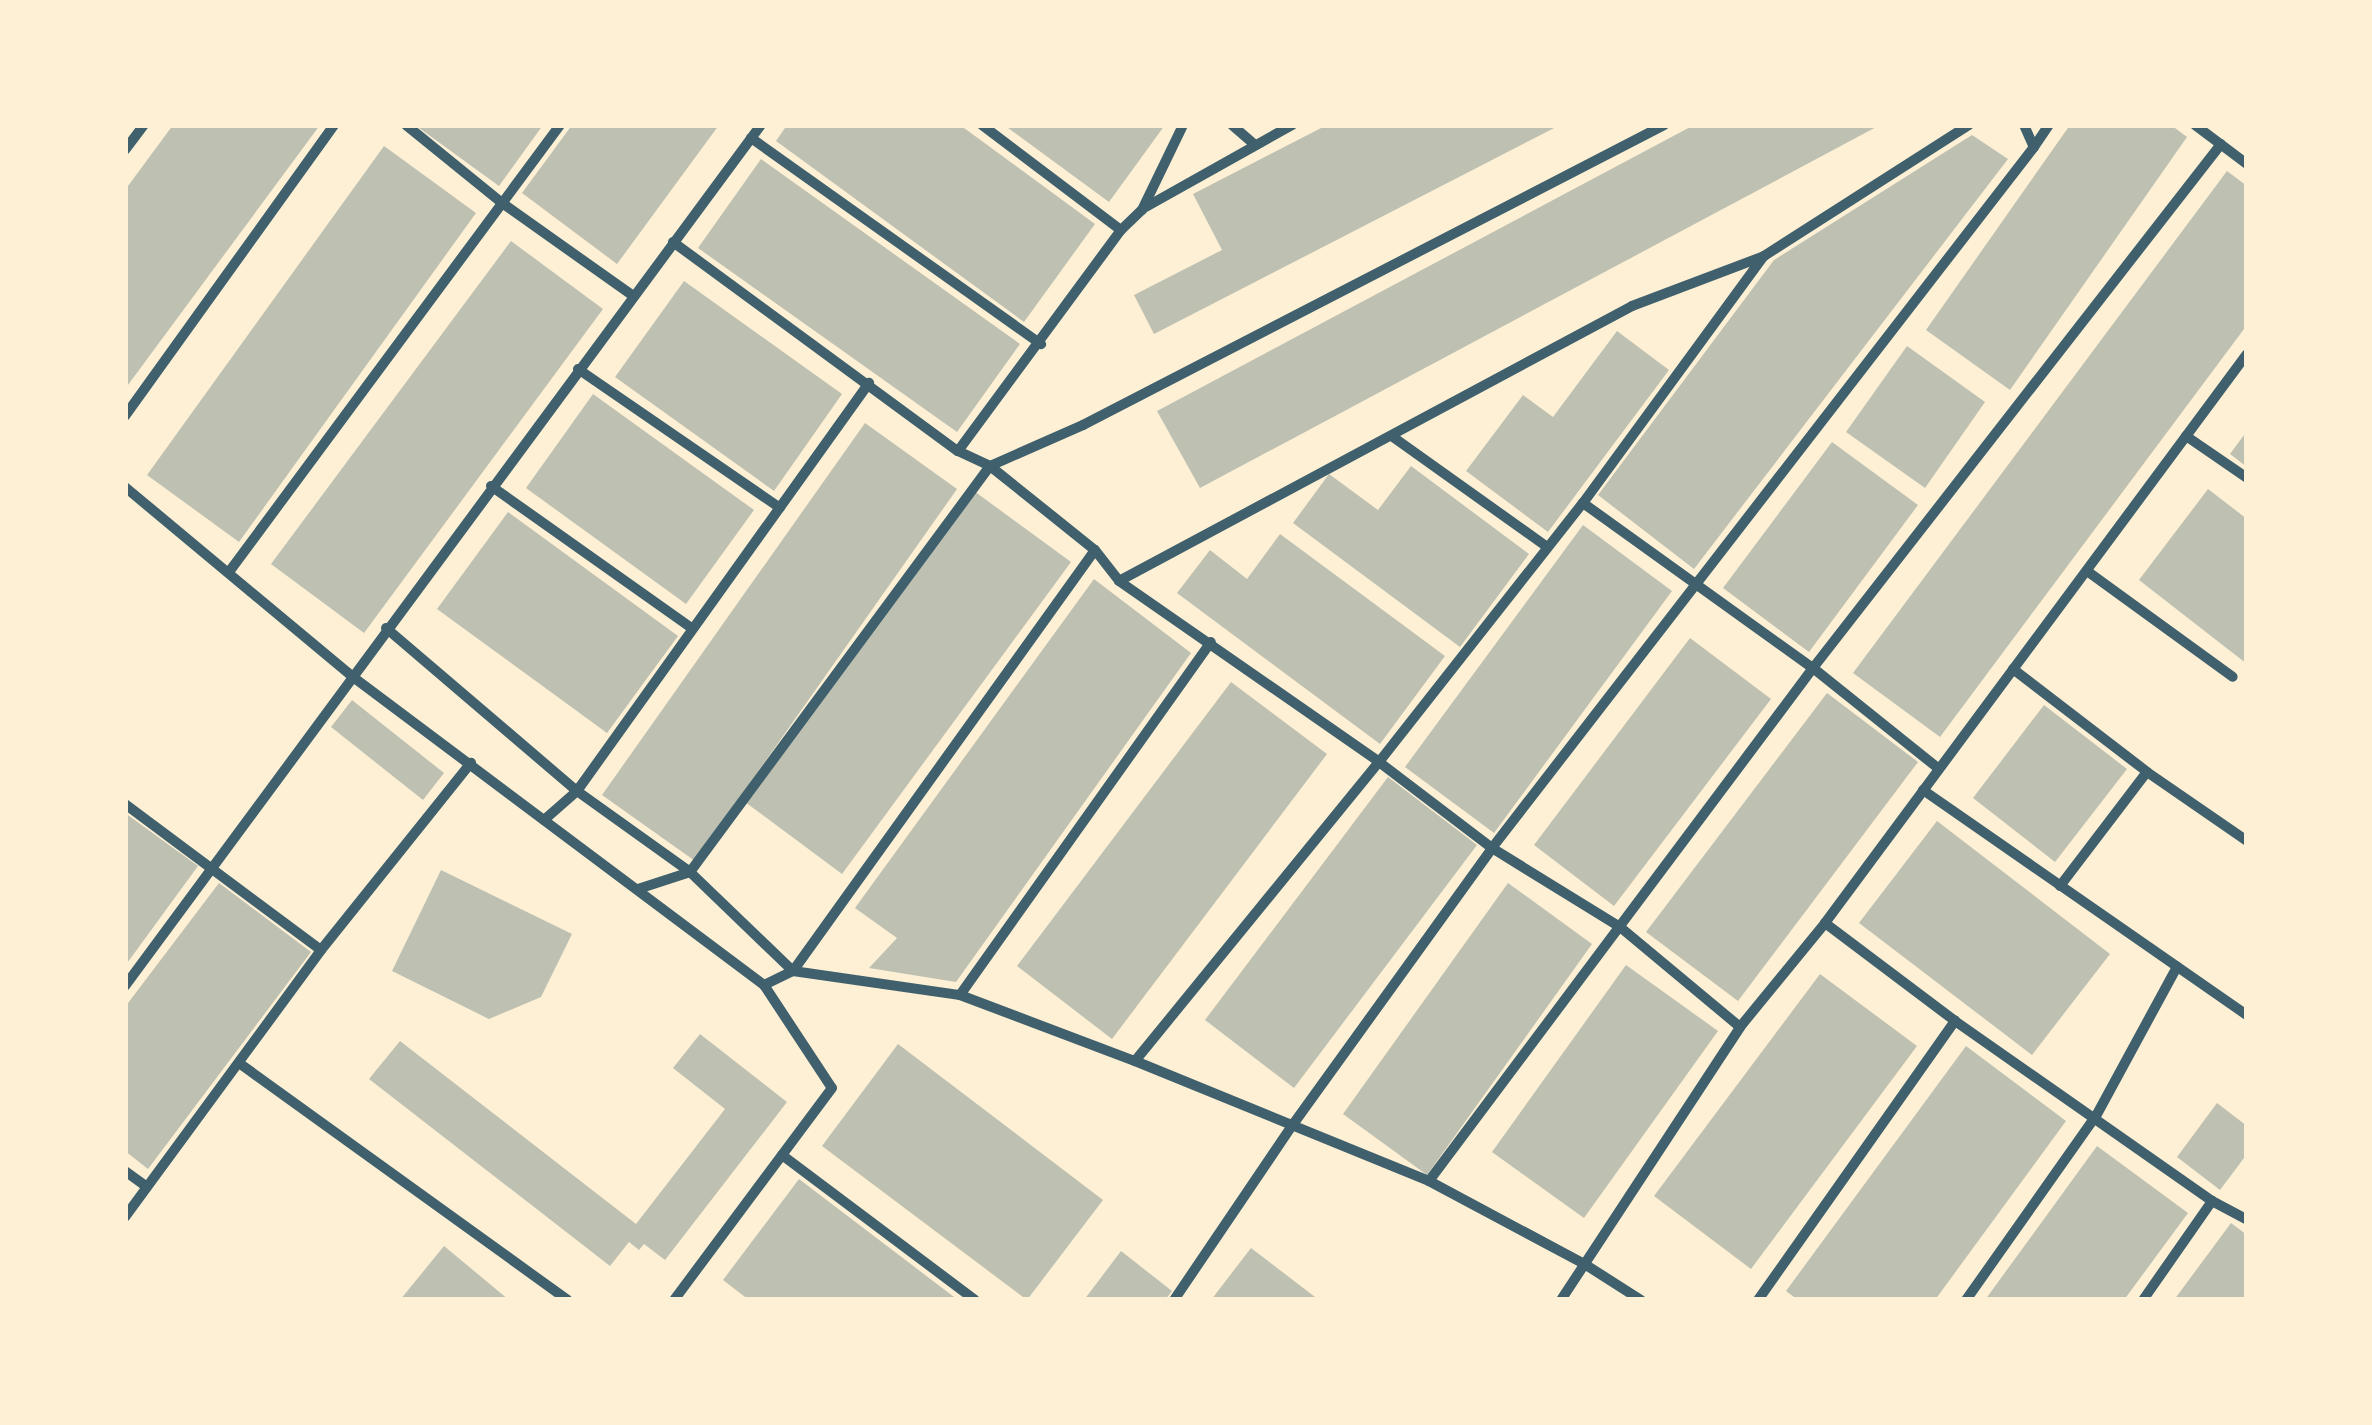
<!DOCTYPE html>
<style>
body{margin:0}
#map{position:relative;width:2372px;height:1425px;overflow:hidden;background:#fdf0d5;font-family:"Public Sans",sans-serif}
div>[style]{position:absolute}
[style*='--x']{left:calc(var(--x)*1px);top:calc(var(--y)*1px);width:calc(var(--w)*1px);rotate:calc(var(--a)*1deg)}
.building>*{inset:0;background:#bec0b2}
.minor>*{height:10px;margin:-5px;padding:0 5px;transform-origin:5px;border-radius:5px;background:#3f606c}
span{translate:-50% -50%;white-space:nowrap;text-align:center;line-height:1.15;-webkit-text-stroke:8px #fdf0d5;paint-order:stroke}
.frame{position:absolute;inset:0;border:128px solid #fdf0d5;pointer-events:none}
</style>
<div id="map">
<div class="building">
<div style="clip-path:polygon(173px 125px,320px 125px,125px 389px,125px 190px)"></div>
<div style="clip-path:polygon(415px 125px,543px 125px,499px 186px)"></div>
<div style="clip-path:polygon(572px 125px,719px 125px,617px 264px,522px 193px)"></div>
<div style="clip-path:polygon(787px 125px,960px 125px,1095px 224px,1024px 322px,776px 141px)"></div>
<div style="clip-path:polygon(1004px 125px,1165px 125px,1109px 202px)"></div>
<div style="clip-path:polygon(1327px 125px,1560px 125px,1154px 334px,1134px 295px,1222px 250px,1193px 194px)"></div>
<div style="clip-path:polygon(1694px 125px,1880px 125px,1200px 488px,1157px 411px)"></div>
<div style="clip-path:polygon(2070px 125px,2171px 125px,2187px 137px,2010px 390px,1926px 330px)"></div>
<div style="clip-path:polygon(1972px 135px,2008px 159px,1694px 569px,1598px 495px,1774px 260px)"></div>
<div style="clip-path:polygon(384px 146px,476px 213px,239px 542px,147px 475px)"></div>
<div style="clip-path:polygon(761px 159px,1020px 344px,957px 432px,698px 248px)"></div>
<div style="clip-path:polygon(2227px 171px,2247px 186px,2247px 325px,1940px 737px,1853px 673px)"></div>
<div style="clip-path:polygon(511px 241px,603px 309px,364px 633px,271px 564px)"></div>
<div style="clip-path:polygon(684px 281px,842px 394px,774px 491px,615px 377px)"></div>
<div style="clip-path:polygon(1617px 331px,1669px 370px,1548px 532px,1466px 471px,1523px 395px,1553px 417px)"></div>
<div style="clip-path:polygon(1907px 346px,1985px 402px,1925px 488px,1846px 432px)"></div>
<div style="clip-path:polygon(593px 394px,754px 510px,686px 604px,526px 488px)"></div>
<div style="clip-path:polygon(865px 423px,957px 489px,695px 861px,602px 795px)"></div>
<div style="clip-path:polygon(2247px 431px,2247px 467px,2230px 454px)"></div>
<div style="clip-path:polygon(1832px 442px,1918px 505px,1809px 652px,1723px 588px)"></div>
<div style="clip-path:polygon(1411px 466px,1529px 554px,1460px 647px,1293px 523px,1329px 474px,1378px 510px)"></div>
<div style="clip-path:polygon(2208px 489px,2247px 519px,2247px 664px,2139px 580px)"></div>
<div style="clip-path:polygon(974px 491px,1071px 562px,842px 874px,745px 802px)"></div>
<div style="clip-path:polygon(508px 512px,678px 636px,607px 733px,437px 609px)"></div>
<div style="clip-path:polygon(1583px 525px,1672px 591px,1494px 833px,1405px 767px)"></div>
<div style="clip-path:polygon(1280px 534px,1445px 656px,1380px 744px,1177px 593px,1210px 550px,1247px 579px)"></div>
<div style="clip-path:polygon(1094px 579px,1191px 653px,956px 982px,869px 968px,897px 938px,855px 908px)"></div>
<div style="clip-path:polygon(1690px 638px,1771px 699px,1614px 906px,1534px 845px)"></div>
<div style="clip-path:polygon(1231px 682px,1327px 754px,1112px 1039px,1017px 966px)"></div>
<div style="clip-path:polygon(1827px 693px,1918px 762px,1738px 1001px,1646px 932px)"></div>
<div style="clip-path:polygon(352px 700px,444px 773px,423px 800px,331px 727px)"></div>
<div style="clip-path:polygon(2044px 705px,2127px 769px,2055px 862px,1973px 798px)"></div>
<div style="clip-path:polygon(1388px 777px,1477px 845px,1294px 1088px,1205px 1020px)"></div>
<div style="clip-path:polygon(125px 813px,198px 866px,125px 966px)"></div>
<div style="clip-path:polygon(1937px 821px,2110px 954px,2032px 1055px,1859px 923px)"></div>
<div style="clip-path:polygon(441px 870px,572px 934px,541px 997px,489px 1019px,392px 971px)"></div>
<div style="clip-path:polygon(219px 883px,311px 952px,148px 1169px,125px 1151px,125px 1007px)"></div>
<div style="clip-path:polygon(1508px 883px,1592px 944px,1427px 1175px,1343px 1114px)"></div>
<div style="clip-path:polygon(1626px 965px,1718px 1031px,1584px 1218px,1492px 1152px)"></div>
<div style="clip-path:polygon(1820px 974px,1917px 1046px,1751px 1269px,1654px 1196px)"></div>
<div style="clip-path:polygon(700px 1034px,787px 1102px,665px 1260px,644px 1244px,639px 1250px,629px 1242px,610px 1266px,369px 1079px,400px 1041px,636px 1224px,725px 1109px,673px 1068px)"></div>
<div style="clip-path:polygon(898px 1044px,1103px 1200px,1027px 1300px,822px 1146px)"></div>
<div style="clip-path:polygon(1966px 1046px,2066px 1121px,1935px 1300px,1798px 1300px,1786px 1291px)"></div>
<div style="clip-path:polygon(2217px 1103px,2247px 1126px,2247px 1154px,2220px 1190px,2177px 1157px)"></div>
<div style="clip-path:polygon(2097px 1146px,2188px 1213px,2124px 1300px,1985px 1300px)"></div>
<div style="clip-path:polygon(799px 1179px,958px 1300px,749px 1300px,723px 1280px)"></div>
<div style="clip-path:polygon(2231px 1223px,2247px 1235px,2247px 1295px,2243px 1300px,2174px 1300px)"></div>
<div style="clip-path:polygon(444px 1246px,509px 1300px,400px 1300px)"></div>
<div style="clip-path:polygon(1251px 1248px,1319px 1300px,1211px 1300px)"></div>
<div style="clip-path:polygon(1121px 1251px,1172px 1291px,1165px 1300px,1084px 1300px)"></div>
</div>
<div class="minor">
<div style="--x:406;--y:125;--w:124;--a:39.1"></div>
<div style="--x:502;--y:203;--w:159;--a:35.3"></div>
<div style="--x:982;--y:125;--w:174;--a:37.1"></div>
<div style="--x:1232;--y:125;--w:29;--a:41"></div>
<div style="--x:2024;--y:125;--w:24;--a:66"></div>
<div style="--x:2034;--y:147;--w:27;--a:-56"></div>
<div style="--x:2195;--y:125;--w:65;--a:36.9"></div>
<div style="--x:751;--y:138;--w:356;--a:35.4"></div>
<div style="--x:125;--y:150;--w:31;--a:-53"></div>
<div style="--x:1144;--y:208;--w:170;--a:-29.3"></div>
<div style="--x:673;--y:242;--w:353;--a:36.3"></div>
<div style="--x:958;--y:451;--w:35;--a:25"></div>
<div style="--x:990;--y:466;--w:134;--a:38.7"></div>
<div style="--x:1095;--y:550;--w:39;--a:52"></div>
<div style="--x:1119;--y:581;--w:317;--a:34.8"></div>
<div style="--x:1379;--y:762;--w:142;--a:37.3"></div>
<div style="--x:1492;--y:848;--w:150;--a:31.7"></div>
<div style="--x:1620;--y:927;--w:156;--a:39.8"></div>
<div style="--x:578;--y:369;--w:245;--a:34.5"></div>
<div style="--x:125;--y:416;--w:358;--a:-54.3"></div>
<div style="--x:2186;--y:436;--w:74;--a:34.5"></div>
<div style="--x:1393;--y:437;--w:189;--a:35.5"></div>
<div style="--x:958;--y:451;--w:275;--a:-53.6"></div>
<div style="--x:1121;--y:230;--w:29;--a:-44"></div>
<div style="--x:1142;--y:210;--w:94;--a:-64.2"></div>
<div style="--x:491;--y:486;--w:247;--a:35.3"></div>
<div style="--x:125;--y:487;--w:297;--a:39.8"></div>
<div style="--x:353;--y:677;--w:514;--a:36.85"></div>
<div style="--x:764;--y:985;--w:123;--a:56.6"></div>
<div style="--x:832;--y:1088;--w:264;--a:126.7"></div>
<div style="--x:1583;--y:503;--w:283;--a:35.7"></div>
<div style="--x:1813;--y:668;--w:161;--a:38.7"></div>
<div style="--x:2087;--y:571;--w:180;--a:36"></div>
<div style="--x:229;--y:572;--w:556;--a:-53.48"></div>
<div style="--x:1119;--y:581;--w:582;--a:-28.19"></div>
<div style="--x:1632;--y:306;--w:141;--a:-20.7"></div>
<div style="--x:1764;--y:256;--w:243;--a:-32.6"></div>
<div style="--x:386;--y:628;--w:251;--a:40.5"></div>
<div style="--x:577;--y:791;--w:139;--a:35.6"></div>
<div style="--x:690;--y:872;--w:143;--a:43.9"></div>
<div style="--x:793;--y:971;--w:169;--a:8.2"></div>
<div style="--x:960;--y:995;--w:187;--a:20.7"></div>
<div style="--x:1135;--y:1061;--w:318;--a:22.2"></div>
<div style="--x:1429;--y:1181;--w:178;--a:28.1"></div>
<div style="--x:1586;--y:1265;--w:65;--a:32.5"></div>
<div style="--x:2013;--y:669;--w:169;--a:37.5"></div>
<div style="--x:1923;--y:790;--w:394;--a:34.8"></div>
<div style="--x:125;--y:804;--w:244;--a:36.7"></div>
<div style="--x:544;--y:820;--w:44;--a:-41.3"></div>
<div style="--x:577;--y:791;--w:502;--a:-54.41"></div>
<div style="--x:2060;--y:886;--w:143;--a:-52.7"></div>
<div style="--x:2147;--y:772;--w:121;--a:34.6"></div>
<div style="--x:638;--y:889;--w:55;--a:-18.1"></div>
<div style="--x:690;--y:872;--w:505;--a:-53.54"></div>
<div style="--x:990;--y:466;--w:102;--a:-23.8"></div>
<div style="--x:1083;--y:425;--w:654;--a:-27.31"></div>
<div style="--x:1825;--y:923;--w:163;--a:37"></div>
<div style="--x:1955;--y:1021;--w:314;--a:35"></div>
<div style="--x:2212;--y:1201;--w:40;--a:28"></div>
<div style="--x:764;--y:985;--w:32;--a:-26"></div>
<div style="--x:793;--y:971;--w:518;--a:-54.35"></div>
<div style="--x:125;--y:986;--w:1070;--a:-53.55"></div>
<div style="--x:960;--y:995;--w:433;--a:-54.6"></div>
<div style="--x:1135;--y:1061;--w:386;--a:-50.8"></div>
<div style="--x:1379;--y:762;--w:330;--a:-51.8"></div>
<div style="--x:1583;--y:503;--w:306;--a:-53.8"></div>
<div style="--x:239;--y:1063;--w:405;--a:35.8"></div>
<div style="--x:782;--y:1155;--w:241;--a:36.9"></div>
<div style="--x:125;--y:1171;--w:27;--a:36"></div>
<div style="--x:1429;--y:1181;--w:641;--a:-53.18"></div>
<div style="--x:1813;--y:668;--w:664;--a:-52.09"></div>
<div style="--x:125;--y:1217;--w:331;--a:-53.7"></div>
<div style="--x:321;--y:950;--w:240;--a:-51.3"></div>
<div style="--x:1174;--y:1300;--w:214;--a:-55.9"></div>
<div style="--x:1294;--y:1123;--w:339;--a:-54.2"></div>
<div style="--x:1492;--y:848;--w:886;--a:-52.29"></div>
<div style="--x:1561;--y:1300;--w:326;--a:-56.7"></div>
<div style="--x:1740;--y:1027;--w:134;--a:-50.7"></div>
<div style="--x:1825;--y:923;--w:708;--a:-53.44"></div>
<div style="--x:1758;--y:1300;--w:342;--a:-54.8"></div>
<div style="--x:1966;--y:1300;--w:225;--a:-54.8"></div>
<div style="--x:2096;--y:1116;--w:170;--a:-61.5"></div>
<div style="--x:2143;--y:1300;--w:121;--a:-55.1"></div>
</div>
<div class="frame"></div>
</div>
